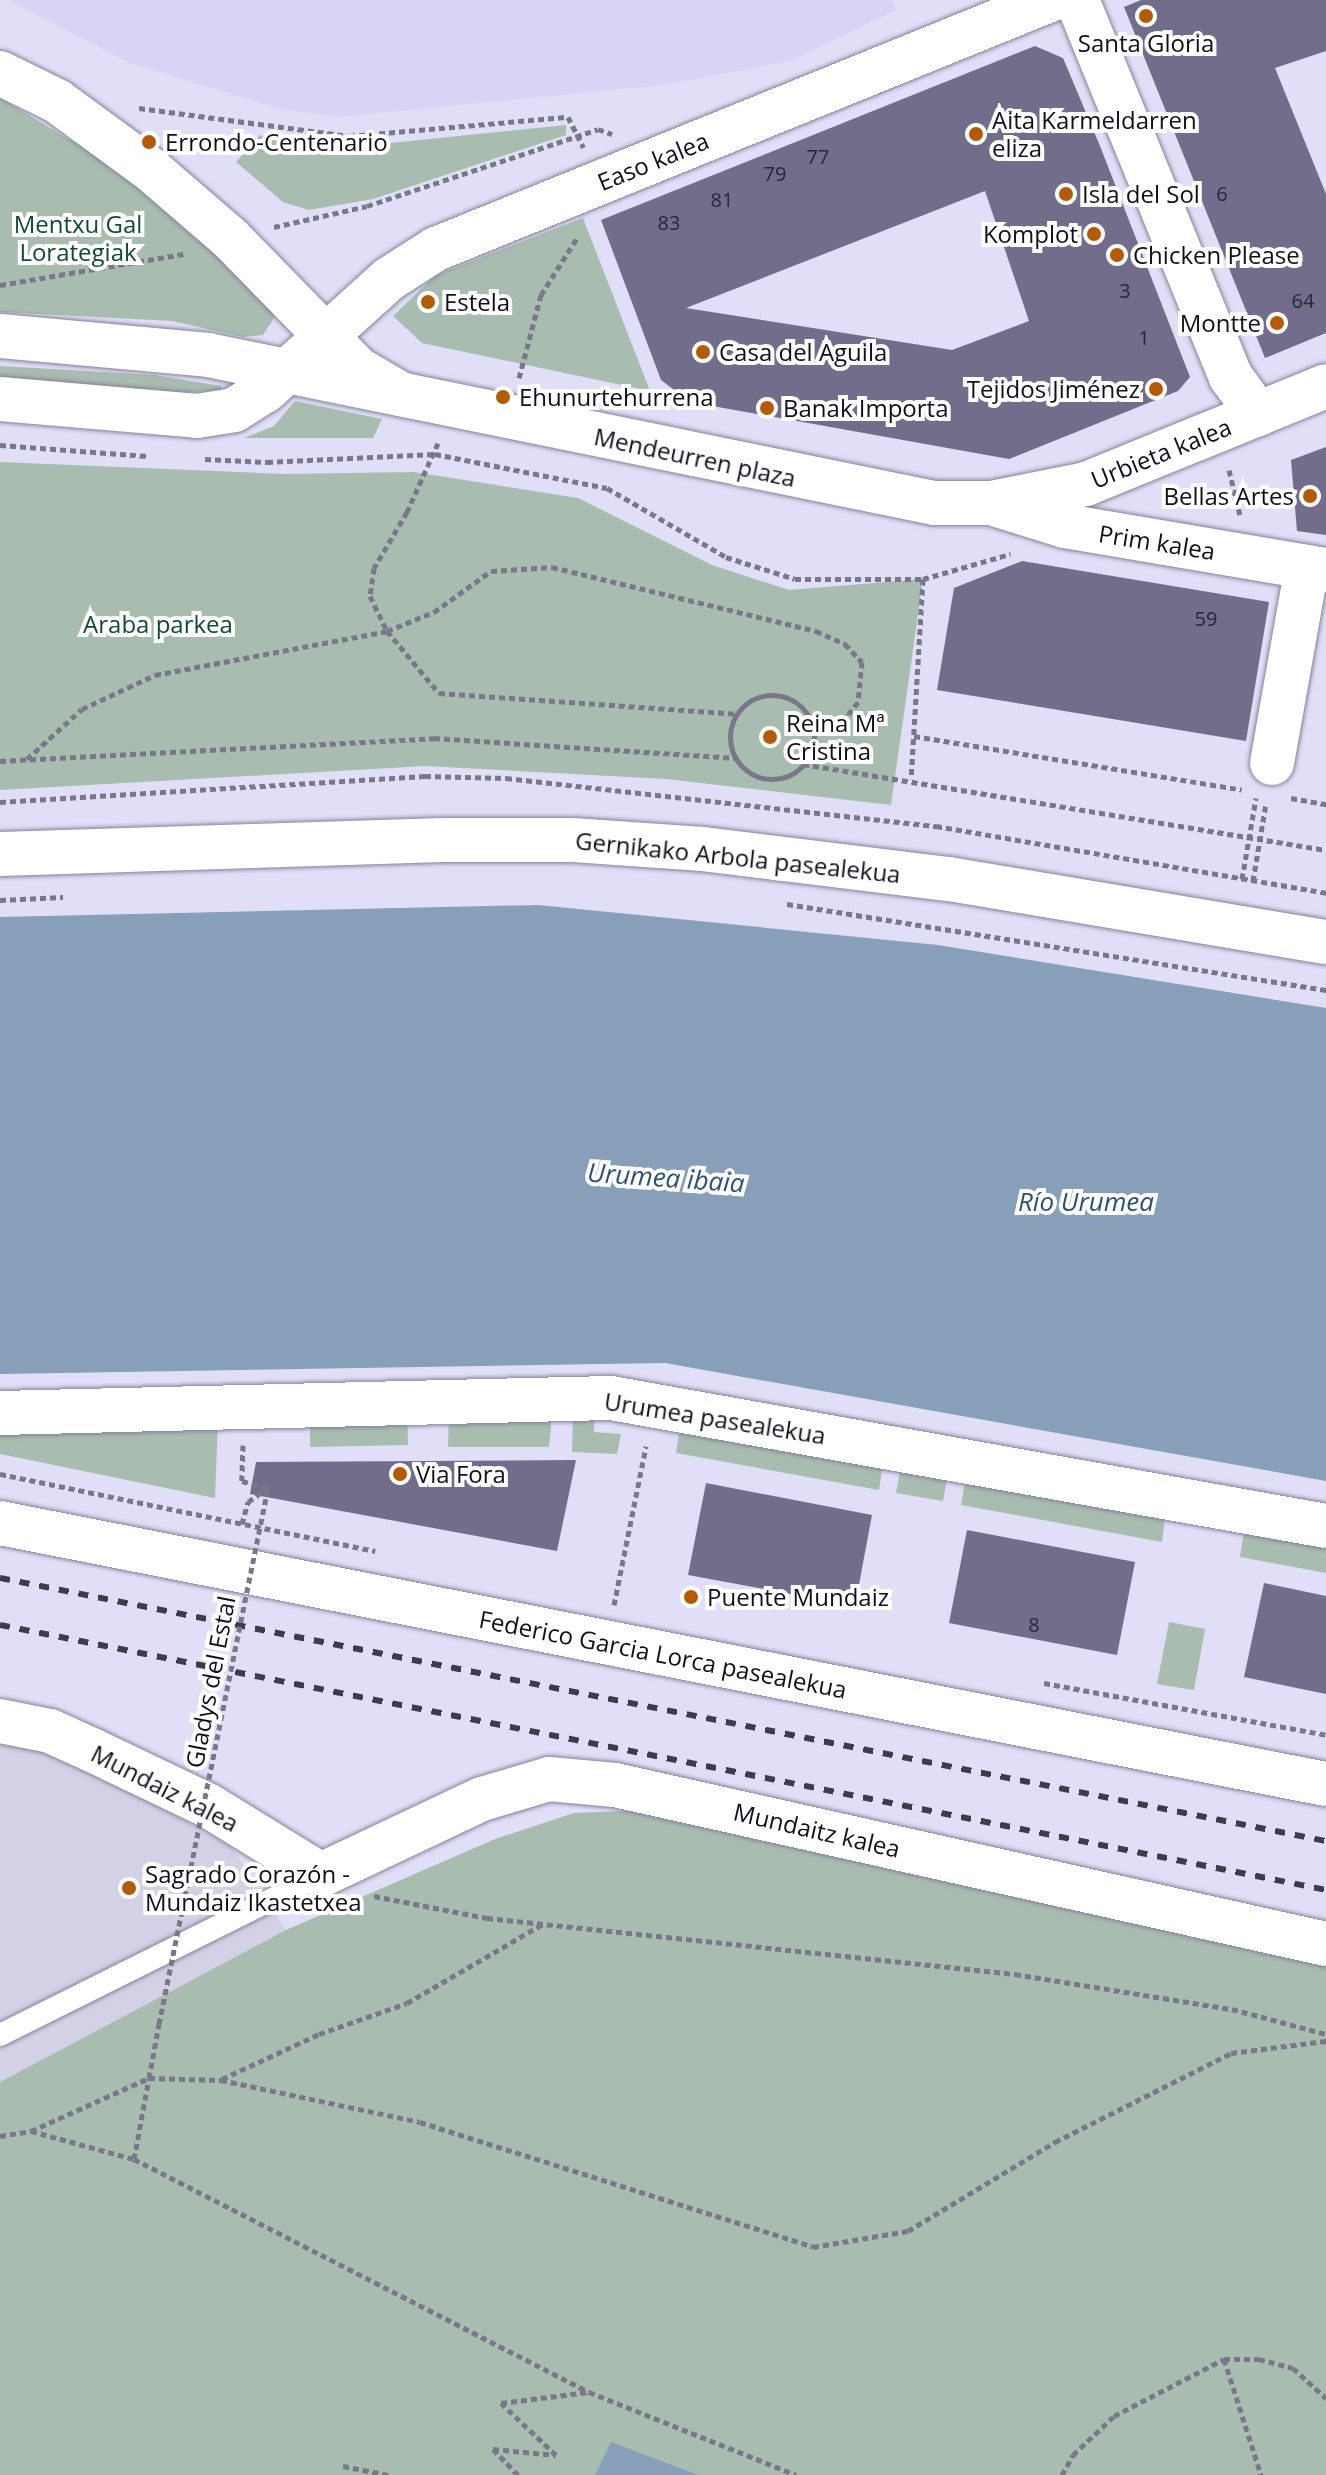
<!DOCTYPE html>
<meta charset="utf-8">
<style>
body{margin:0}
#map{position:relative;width:1326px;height:2475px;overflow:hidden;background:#e1def8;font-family:"Open Sans",sans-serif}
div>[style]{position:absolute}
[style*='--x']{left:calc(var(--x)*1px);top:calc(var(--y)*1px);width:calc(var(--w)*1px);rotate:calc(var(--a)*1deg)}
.built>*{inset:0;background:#d8d4f5}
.education>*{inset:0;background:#d4d1e7}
.green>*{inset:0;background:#a8bcb0}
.water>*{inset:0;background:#879fb8}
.building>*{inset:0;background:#716d8b}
.path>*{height:5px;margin-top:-2.5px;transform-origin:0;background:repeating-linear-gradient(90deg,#797788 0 6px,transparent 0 10px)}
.path>.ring{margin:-2.5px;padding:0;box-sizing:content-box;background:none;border:5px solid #797788;border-radius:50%}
.roads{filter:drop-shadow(0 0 2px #858299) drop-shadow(0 0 2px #858299)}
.lane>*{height:22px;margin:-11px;padding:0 11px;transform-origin:11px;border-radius:11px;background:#fff}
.street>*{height:44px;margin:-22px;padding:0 22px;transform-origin:22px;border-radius:22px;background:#fff}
.secondary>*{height:44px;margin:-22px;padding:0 22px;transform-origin:22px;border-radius:22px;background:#fff}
.rail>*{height:6px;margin-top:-3px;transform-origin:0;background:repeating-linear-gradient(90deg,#3e3c48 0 10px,transparent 0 20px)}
.path-bridge>*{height:5px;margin-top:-2.5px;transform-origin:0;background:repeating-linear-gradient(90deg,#797788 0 6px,transparent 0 10px)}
.dots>*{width:22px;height:22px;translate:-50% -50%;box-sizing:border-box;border:4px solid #fff;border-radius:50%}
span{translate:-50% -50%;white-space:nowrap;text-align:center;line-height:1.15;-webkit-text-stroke:8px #fff;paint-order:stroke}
.number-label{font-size:20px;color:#292635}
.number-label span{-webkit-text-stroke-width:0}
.poi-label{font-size:24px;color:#110f18}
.left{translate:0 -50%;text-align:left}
.right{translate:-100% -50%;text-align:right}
.street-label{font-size:24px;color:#110f18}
.park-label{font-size:24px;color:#0f4b31}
.water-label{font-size:26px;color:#2b5176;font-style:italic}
</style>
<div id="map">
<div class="built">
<div style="clip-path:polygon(8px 0,892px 0,896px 10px,790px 61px,663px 85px,337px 117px,277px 108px,130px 63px)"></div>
</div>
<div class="education">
<div style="clip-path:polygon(0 1739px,70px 1756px,232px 1847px,286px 1930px,0 2082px)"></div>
</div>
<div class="green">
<div style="clip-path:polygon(0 98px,110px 164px,267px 293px,274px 318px,263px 335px,243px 337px,172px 321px,0 312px)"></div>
<div style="clip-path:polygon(566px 125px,566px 135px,373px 199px,309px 210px,283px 202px,236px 162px,260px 135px,332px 149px)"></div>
<div style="clip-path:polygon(583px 218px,650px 391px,422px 343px,393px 316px,436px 275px)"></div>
<div style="clip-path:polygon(0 366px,154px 375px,221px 386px,221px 390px,165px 394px,0 378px)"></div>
<div style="clip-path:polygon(295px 401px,382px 419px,373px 438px,244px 438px,274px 426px)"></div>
<div style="clip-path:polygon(0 462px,284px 474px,414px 472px,578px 498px,712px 565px,789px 590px,923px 579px,891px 805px,666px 779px,425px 766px,0 790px)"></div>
<div style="clip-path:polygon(407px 1410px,408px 1445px,310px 1447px,310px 1414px)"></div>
<div style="clip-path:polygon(573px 1413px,595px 1413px,594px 1432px,621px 1434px,617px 1454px,572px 1452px)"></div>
<div style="clip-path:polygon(552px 1414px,549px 1447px,448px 1447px,449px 1415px)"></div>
<div style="clip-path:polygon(218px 1420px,215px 1498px,0 1454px,0 1426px)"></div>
<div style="clip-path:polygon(681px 1420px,884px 1456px,879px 1490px,676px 1453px)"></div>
<div style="clip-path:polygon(902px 1461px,949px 1467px,943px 1501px,896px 1493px)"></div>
<div style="clip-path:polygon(967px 1471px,1166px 1509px,1162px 1542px,961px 1505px)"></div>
<div style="clip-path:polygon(1245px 1524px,1326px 1539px,1326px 1573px,1240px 1557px)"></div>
<div style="clip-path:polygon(1169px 1622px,1205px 1629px,1194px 1690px,1157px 1684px)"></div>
<div style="clip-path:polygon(649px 1810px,1326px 1963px,1326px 2475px,0 2475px,0 2082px,286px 1930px,495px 1839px,574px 1813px)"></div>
</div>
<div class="water">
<div style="clip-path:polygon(538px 905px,938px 945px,1326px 1008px,1326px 1481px,665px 1363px,0 1374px,0 917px)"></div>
<div style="clip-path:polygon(611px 2442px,698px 2475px,595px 2475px)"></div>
</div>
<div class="building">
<div style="clip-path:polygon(1141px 0,1326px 0,1326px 51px,1275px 68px,1326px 194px,1326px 333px,1265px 358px,1124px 7px)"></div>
<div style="clip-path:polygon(evenodd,1035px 46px,1063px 58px,1100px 146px,1190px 377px,1178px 391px,1009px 459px,690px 402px,661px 380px,601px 220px,1035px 46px,985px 191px,1029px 321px,952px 350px,686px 308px,985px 191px)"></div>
<div style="clip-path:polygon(1326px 447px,1326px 535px,1297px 531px,1291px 460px)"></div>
<div style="clip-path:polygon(1022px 561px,1269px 602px,1246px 741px,937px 690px,954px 588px)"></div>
<div style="clip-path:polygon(576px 1460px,557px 1551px,250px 1494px,256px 1462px)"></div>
<div style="clip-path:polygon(706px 1483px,872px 1515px,855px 1606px,688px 1575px)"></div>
<div style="clip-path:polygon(967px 1530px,1135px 1562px,1117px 1655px,949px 1623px)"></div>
<div style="clip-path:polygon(1264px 1583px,1326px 1596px,1326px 1694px,1244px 1677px)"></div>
</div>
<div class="path">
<div style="--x:139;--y:108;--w:212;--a:7.6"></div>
<div style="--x:349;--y:136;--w:220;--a:-5"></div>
<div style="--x:568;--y:117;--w:34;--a:63"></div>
<div style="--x:274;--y:227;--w:95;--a:-12.7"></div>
<div style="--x:367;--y:206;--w:243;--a:-18.4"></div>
<div style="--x:598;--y:129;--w:15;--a:20"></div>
<div style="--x:0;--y:285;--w:187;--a:-9.6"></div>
<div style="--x:519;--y:378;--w:86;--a:-75.2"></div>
<div style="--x:541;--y:295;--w:67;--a:-57.7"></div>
<div style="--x:438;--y:443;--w:76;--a:114.2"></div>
<div style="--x:407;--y:512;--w:65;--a:120.5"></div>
<div style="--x:374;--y:568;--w:28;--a:98"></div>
<div style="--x:370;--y:596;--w:39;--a:64"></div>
<div style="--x:387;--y:631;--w:81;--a:50"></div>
<div style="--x:439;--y:693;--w:298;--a:4"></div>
<div style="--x:0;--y:445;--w:147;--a:4.3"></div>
<div style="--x:205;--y:459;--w:62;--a:2.8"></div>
<div style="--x:267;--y:462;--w:168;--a:-2.7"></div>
<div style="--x:435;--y:454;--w:175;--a:11.2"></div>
<div style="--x:607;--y:488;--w:138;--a:30.1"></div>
<div style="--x:726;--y:557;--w:72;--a:17.7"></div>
<div style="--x:795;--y:579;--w:128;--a:0"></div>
<div style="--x:923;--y:579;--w:200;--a:93.4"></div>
<div style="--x:1229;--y:470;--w:46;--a:76.3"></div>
<div style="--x:923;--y:579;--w:91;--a:-16"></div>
<div class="ring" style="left:730px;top:695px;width:79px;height:79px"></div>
<div style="--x:914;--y:736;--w:332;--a:9.3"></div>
<div style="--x:27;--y:759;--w:74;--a:-42.3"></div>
<div style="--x:82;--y:709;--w:81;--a:-25"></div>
<div style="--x:155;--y:675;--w:236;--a:-10.7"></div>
<div style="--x:387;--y:631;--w:51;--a:-22"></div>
<div style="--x:434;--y:612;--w:70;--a:-35.7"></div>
<div style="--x:491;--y:571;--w:61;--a:-3.8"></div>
<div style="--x:552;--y:567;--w:272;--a:13.6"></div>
<div style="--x:816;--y:631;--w:32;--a:24"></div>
<div style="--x:845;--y:644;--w:25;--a:47"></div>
<div style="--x:862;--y:662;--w:40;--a:95.7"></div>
<div style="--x:858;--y:702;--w:18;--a:128"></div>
<div style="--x:847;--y:716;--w:37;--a:160"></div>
<div style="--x:0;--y:761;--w:435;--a:-3"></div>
<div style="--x:434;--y:738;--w:303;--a:3.8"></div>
<div style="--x:803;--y:764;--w:530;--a:9.34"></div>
<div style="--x:1291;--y:798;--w:36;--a:10"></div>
<div style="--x:0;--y:802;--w:426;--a:-3.5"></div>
<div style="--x:425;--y:776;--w:81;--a:1.4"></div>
<div style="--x:506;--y:778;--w:433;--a:6.4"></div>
<div style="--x:936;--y:826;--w:396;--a:9.7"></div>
<div style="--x:1242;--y:879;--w:82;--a:-80.2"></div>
<div style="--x:1253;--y:881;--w:79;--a:-80.5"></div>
<div style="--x:0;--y:900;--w:63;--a:-2.7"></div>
<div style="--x:787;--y:904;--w:546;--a:9.07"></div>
<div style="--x:243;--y:1445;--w:36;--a:92"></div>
<div style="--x:242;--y:1481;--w:27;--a:15"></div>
<div style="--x:0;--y:1474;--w:383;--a:11.6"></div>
<div style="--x:242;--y:1524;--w:23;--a:-75"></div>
<div style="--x:248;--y:1502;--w:24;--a:-36"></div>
<div style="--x:614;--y:1605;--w:162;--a:-78.6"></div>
<div style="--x:1044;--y:1683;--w:287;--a:10.4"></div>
<div style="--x:374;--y:1896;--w:115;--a:11"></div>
<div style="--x:487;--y:1918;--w:531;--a:6.05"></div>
<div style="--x:1015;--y:1974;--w:220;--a:9.2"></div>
<div style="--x:1232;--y:2009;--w:97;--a:14.9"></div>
<div style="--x:222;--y:2079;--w:107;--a:-24.9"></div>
<div style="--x:319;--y:2034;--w:93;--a:-19.4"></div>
<div style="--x:407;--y:2003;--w:157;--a:-30.2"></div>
<div style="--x:31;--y:2131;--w:107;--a:15.2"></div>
<div style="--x:134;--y:2159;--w:511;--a:27.12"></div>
<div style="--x:589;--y:2392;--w:223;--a:21.8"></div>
<div style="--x:0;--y:2136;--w:31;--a:-9"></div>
<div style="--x:31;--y:2131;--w:129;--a:-24.2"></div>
<div style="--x:149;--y:2078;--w:55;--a:-79.5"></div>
<div style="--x:134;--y:2159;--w:82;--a:-79.5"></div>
<div style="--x:149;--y:2078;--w:72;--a:1.6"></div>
<div style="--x:221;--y:2080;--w:203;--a:11.9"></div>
<div style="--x:420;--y:2122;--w:412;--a:17.6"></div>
<div style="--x:813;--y:2247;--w:96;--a:-9.6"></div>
<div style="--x:908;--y:2231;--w:172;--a:-31.2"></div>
<div style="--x:1055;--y:2142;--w:197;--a:-26.8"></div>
<div style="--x:1231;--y:2053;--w:96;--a:-7.2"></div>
<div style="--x:1224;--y:2359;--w:122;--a:72.3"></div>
<div style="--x:343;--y:2466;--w:46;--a:11.3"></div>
<div style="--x:518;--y:2475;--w:36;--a:-134"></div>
<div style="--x:493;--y:2449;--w:63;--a:5.4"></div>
<div style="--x:556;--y:2455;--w:76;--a:-136.6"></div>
<div style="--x:501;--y:2403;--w:88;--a:-7.2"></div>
<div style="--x:1062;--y:2475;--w:23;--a:-61"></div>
<div style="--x:1073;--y:2455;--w:57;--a:-43.6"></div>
<div style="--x:1114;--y:2416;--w:124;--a:-27.4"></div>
<div style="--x:1224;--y:2359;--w:35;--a:0"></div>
<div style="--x:1259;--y:2359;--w:35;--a:15"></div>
<div style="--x:1293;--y:2368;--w:45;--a:42.3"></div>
</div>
<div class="roads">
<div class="lane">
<div style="--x:0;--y:2035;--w:359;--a:-26.5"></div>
</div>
<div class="street">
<div style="--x:1077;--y:0;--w:407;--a:67.8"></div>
<div style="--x:1231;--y:377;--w:46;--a:53.9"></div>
<div style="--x:0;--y:73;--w:64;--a:26.2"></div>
<div style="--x:57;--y:101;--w:115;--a:36.2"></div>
<div style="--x:150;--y:169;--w:106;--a:40.8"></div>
<div style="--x:230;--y:238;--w:183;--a:45.7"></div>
<div style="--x:358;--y:369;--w:50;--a:30.2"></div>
<div style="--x:1272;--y:763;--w:199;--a:-79.9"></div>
<div style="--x:0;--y:1413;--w:611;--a:-1.41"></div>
<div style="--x:611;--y:1398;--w:726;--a:10.15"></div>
<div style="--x:0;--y:1721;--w:51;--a:11.3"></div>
<div style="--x:50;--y:1731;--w:46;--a:24.3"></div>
<div style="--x:92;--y:1750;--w:130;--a:25.6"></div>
<div style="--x:209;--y:1806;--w:132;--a:31.6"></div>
<div style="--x:321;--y:1875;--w:178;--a:-25.3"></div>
<div style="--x:482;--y:1799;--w:70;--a:-16.6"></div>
<div style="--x:549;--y:1779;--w:66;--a:5.2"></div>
<div style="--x:615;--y:1785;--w:729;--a:12.61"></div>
</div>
<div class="secondary">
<div style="--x:0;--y:336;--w:209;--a:5.2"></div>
<div style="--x:208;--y:355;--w:741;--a:11.52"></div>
<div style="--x:934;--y:503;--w:57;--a:0"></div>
<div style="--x:991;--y:503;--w:97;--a:-11.3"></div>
<div style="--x:1086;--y:484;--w:259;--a:-22.2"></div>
<div style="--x:0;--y:399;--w:198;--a:4.9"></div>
<div style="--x:197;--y:416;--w:37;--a:-9"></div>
<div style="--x:234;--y:410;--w:36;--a:-32"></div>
<div style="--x:265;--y:391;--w:167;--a:-42.1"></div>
<div style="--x:389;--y:279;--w:56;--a:-32.6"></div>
<div style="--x:436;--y:249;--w:663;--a:-22.07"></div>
<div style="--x:997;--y:505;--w:71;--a:17.2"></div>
<div style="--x:1065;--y:526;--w:265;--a:9.6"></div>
<div style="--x:0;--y:854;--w:443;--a:-1.8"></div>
<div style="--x:443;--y:840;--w:130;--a:0"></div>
<div style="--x:573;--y:840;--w:130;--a:4"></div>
<div style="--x:703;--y:849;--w:248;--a:7"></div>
<div style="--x:949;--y:879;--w:382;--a:9.5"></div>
<div style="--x:0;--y:1523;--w:1351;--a:11.14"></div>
</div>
</div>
<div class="rail">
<div style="--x:0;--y:1578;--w:1352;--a:11.22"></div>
<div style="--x:0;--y:1625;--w:1352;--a:11.3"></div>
</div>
<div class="path-bridge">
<div style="--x:159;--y:2024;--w:547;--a:-78.51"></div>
</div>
<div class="dots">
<div style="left:1146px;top:16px;background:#b65a00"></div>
<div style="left:976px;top:134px;background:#b65a00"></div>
<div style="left:149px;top:142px;background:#b65a00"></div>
<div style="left:1066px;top:194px;background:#b65a00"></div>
<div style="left:1094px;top:234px;background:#b65a00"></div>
<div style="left:1117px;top:255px;background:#b65a00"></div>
<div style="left:428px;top:302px;background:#b65a00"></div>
<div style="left:1277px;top:323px;background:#b65a00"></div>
<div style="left:703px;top:352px;background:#b65a00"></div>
<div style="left:1156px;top:389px;background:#b65a00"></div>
<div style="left:503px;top:397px;background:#b65a00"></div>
<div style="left:767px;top:408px;background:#b65a00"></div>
<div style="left:1310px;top:496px;background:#b65a00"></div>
<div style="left:770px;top:737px;background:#b65a00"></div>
<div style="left:400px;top:1474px;background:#b65a00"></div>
<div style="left:691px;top:1597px;background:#b65a00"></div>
<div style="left:129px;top:1888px;background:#b65a00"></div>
</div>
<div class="number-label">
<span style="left:818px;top:156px">77</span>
<span style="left:775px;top:173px">79</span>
<span style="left:1222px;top:193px">6</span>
<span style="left:722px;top:199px">81</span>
<span style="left:669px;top:222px">83</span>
<span style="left:1125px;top:290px">3</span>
<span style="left:1303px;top:300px">64</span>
<span style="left:1144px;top:337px">1</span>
<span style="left:1206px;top:618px">59</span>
<span style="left:1034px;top:1624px">8</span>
</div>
<div class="poi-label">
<span style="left:1146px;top:43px">Santa Gloria</span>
<span class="left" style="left:992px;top:134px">Aita Karmeldarren<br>eliza</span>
<span class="left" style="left:165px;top:142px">Errondo-Centenario</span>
<span class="left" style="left:1082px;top:194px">Isla del Sol</span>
<span class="right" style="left:1078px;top:234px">Komplot</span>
<span class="left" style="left:1133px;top:255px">Chicken Please</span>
<span class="left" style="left:444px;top:302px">Estela</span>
<span class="right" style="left:1261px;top:323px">Montte</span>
<span class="left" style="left:719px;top:352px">Casa del Aguila</span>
<span class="right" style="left:1140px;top:389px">Tejidos Jiménez</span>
<span class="left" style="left:519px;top:397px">Ehunurtehurrena</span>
<span class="left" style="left:783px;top:408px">Banak Importa</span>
<span class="right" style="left:1294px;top:496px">Bellas Artes</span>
<span class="left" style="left:786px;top:737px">Reina Mª<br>Cristina</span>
<span class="left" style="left:416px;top:1474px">Via Fora</span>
<span class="left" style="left:707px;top:1597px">Puente Mundaiz</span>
<span class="left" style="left:145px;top:1888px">Sagrado Corazón -<br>Mundaiz Ikastetxea</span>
</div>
<div class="street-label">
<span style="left:653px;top:161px;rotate:-22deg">Easo kalea</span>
<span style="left:1161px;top:453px;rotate:-22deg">Urbieta kalea</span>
<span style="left:695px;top:457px;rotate:12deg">Mendeurren plaza</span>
<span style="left:1157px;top:542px;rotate:9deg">Prim kalea</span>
<span style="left:738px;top:857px;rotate:6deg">Gernikako Arbola pasealekua</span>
<span style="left:715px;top:1418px;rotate:9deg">Urumea pasealekua</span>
<span style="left:663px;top:1654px;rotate:11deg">Federico Garcia Lorca pasealekua</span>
<span style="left:210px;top:1682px;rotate:-79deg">Gladys del Estal</span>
<span style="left:165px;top:1788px;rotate:27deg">Mundaiz kalea</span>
<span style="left:817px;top:1830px;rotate:13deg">Mundaitz kalea</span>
</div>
<div class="park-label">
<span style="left:78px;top:238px">Mentxu Gal<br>Lorategiak</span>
<span style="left:158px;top:624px">Araba parkea</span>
</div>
<div class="water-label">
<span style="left:666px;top:1178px;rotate:4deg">Urumea ibaia</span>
<span style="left:1086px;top:1202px">Río Urumea</span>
</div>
</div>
